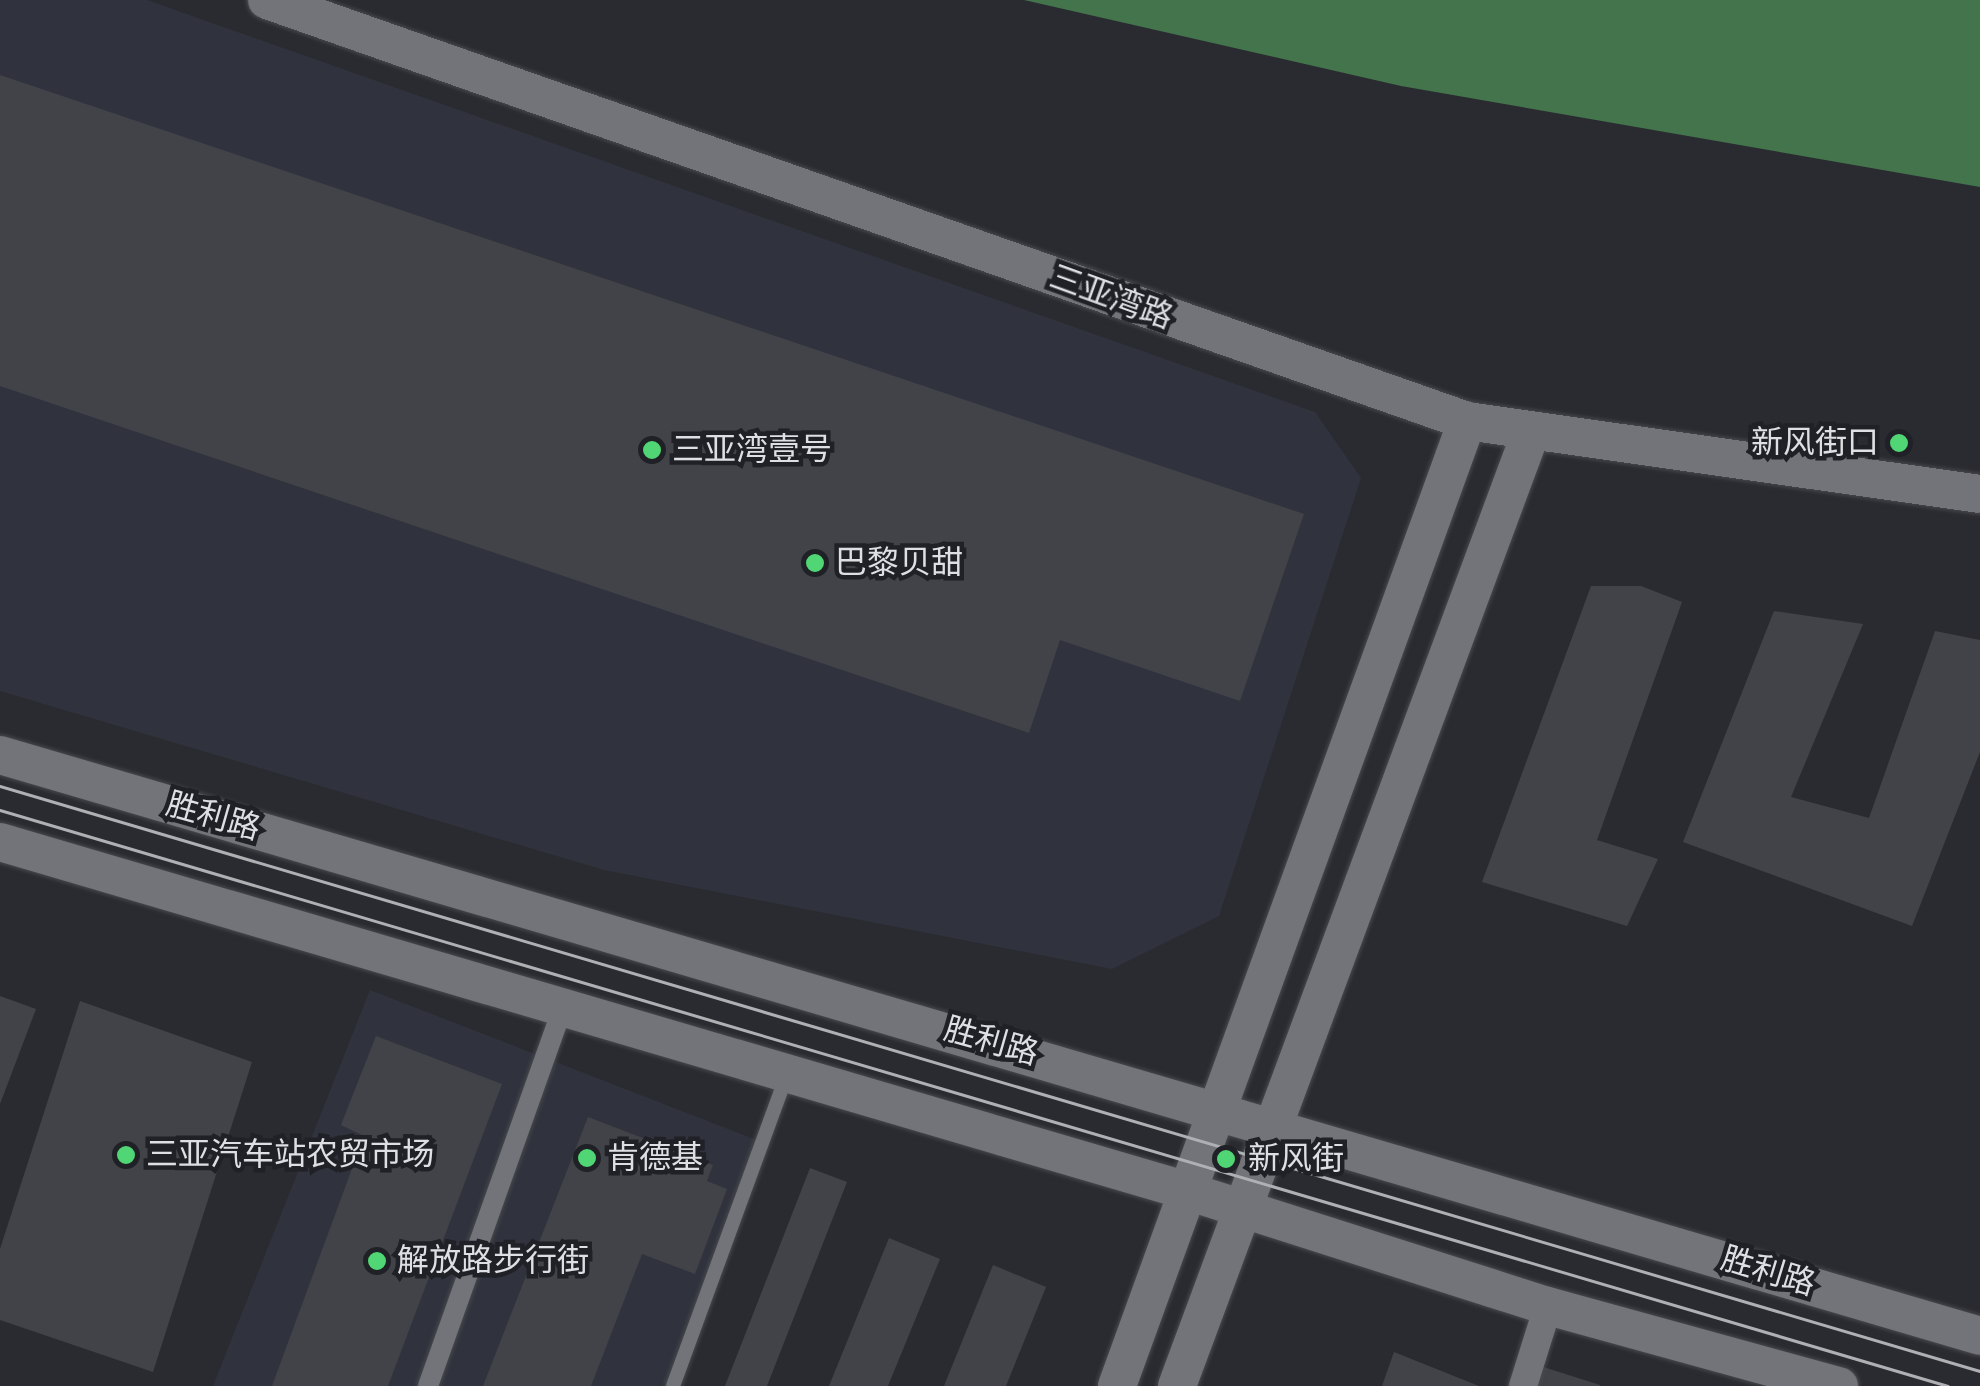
<!DOCTYPE html>
<meta charset="utf-8">
<style>
body{margin:0}
#map{position:relative;width:1980px;height:1386px;overflow:hidden;background:#2a2b30;font-family:"Nunito Sans","Noto Sans SC",sans-serif}
div>[style]{position:absolute}
[style*='--x']{left:calc(var(--x)*1px);top:calc(var(--y)*1px);width:calc(var(--w)*1px);rotate:calc(var(--a)*1deg)}
.built>*{inset:0;background:#30333d}
.water>*{inset:0;background:#43744c}
.building>*{inset:0;background:#424348}
.roads{filter:drop-shadow(0 0 2px #47494d) drop-shadow(0 0 2px #47494d)}
.service>*{height:14px;margin:-7px;padding:0 7px;transform-origin:7px;border-radius:7px;background:#72747a}
.pedestrian>*{height:20px;margin:-10px;padding:0 10px;transform-origin:10px;border-radius:10px;background:#72747a}
.minor>*{height:28px;margin:-14px;padding:0 14px;transform-origin:14px;border-radius:14px;background:#72747a}
.secondary>*{height:38px;margin:-19px;padding:0 19px;transform-origin:19px;border-radius:19px;background:#72747a}
.tram>*{height:2.5px;margin:-1.25px;padding:0 1.25px;transform-origin:1.25px;border-radius:1.25px;background:#afb0b3}
.dots>*{width:28px;height:28px;translate:-50% -50%;box-sizing:border-box;border:5px solid #202126;border-radius:50%}
span{translate:-50% -50%;white-space:nowrap;text-align:center;line-height:1.15;-webkit-text-stroke:9px #202126;paint-order:stroke}
.street-label{font-size:32px;color:#dedfe2}
.poi-label{font-size:32px;color:#dedfe2}
.right{translate:-100% -50%;text-align:right}
.left{translate:0 -50%;text-align:left}
</style>
<div id="map">
<div class="built">
<div style="clip-path:polygon(0 0,147px 0,1315px 412px,1361px 478px,1219px 916px,1112px 969px,604px 870px,0 691px)"></div>
<div style="clip-path:polygon(370px 990px,759px 1141px,667px 1386px,213px 1386px)"></div>
</div>
<div class="water">
<div style="clip-path:polygon(1024px 0,1980px 0,1980px 187px,1401px 86px)"></div>
</div>
<div class="building">
<div style="clip-path:polygon(0 75px,1304px 514px,1240px 701px,1060px 640px,1029px 733px,0 386px)"></div>
<div style="clip-path:polygon(1591px 586px,1641px 586px,1682px 602px,1597px 840px,1658px 859px,1627px 926px,1482px 882px)"></div>
<div style="clip-path:polygon(1774px 611px,1863px 624px,1791px 797px,1869px 818px,1935px 631px,1980px 640px,1980px 752px,1912px 926px,1683px 842px)"></div>
<div style="clip-path:polygon(0 996px,36px 1009px,0 1104px)"></div>
<div style="clip-path:polygon(80px 1001px,252px 1062px,153px 1372px,0 1320px,0 1249px)"></div>
<div style="clip-path:polygon(376px 1036px,502px 1084px,388px 1386px,272px 1386px,364px 1136px,341px 1125px)"></div>
<div style="clip-path:polygon(588px 1117px,713px 1165px,707px 1181px,727px 1189px,695px 1274px,642px 1254px,591px 1386px,483px 1386px)"></div>
<div style="clip-path:polygon(810px 1168px,847px 1182px,767px 1386px,725px 1386px)"></div>
<div style="clip-path:polygon(889px 1238px,940px 1259px,888px 1386px,829px 1386px)"></div>
<div style="clip-path:polygon(993px 1265px,1046px 1287px,1006px 1386px,944px 1386px)"></div>
<div style="clip-path:polygon(1394px 1352px,1479px 1386px,1382px 1386px)"></div>
<div style="clip-path:polygon(1534px 1364px,1600px 1385px,1600px 1386px,1527px 1386px)"></div>
</div>
<div class="roads">
<div class="service">
<div style="--x:673;--y:1386;--w:331;--a:-69.9"></div>
</div>
<div class="pedestrian">
<div style="--x:428;--y:1386;--w:400;--a:-70.4"></div>
</div>
<div class="minor">
<div style="--x:1523;--y:1386;--w:84;--a:-72.6"></div>
</div>
<div class="secondary">
<div style="--x:267;--y:0;--w:1272;--a:19.33"></div>
<div style="--x:1467;--y:421;--w:518;--a:8.1"></div>
<div style="--x:0;--y:755;--w:2063;--a:16.35"></div>
<div style="--x:0;--y:842;--w:1237;--a:16.38"></div>
<div style="--x:1187;--y:1191;--w:379;--a:17.7"></div>
<div style="--x:1548;--y:1306;--w:302;--a:15.4"></div>
<div style="--x:1117;--y:1386;--w:1027;--a:-70.06"></div>
<div style="--x:1177;--y:1386;--w:1014;--a:-69.64"></div>
</div>
</div>
<div class="tram">
<div style="--x:0;--y:786;--w:2065;--a:16.46"></div>
<div style="--x:0;--y:810;--w:2031;--a:16.47"></div>
</div>
<div class="dots">
<div style="left:1899px;top:443px;background:#50d674"></div>
<div style="left:652px;top:450px;background:#50d674"></div>
<div style="left:815px;top:563px;background:#50d674"></div>
<div style="left:126px;top:1155px;background:#50d674"></div>
<div style="left:587px;top:1158px;background:#50d674"></div>
<div style="left:1226px;top:1159px;background:#50d674"></div>
<div style="left:377px;top:1261px;background:#50d674"></div>
</div>
<div class="street-label">
<span style="left:1111px;top:298px;rotate:20deg">三亚湾路</span>
<span style="left:213px;top:817px;rotate:16deg">胜利路</span>
<span style="left:991px;top:1042px;rotate:16deg">胜利路</span>
<span style="left:1768px;top:1272px;rotate:17deg">胜利路</span>
</div>
<div class="poi-label">
<span class="right" style="left:1879px;top:443px">新风街口</span>
<span class="left" style="left:672px;top:450px">三亚湾壹号</span>
<span class="left" style="left:835px;top:563px">巴黎贝甜</span>
<span class="left" style="left:146px;top:1155px">三亚汽车站农贸市场</span>
<span class="left" style="left:607px;top:1158px">肯德基</span>
<span class="left" style="left:1248px;top:1159px">新风街</span>
<span class="left" style="left:397px;top:1261px">解放路步行街</span>
</div>
</div>
